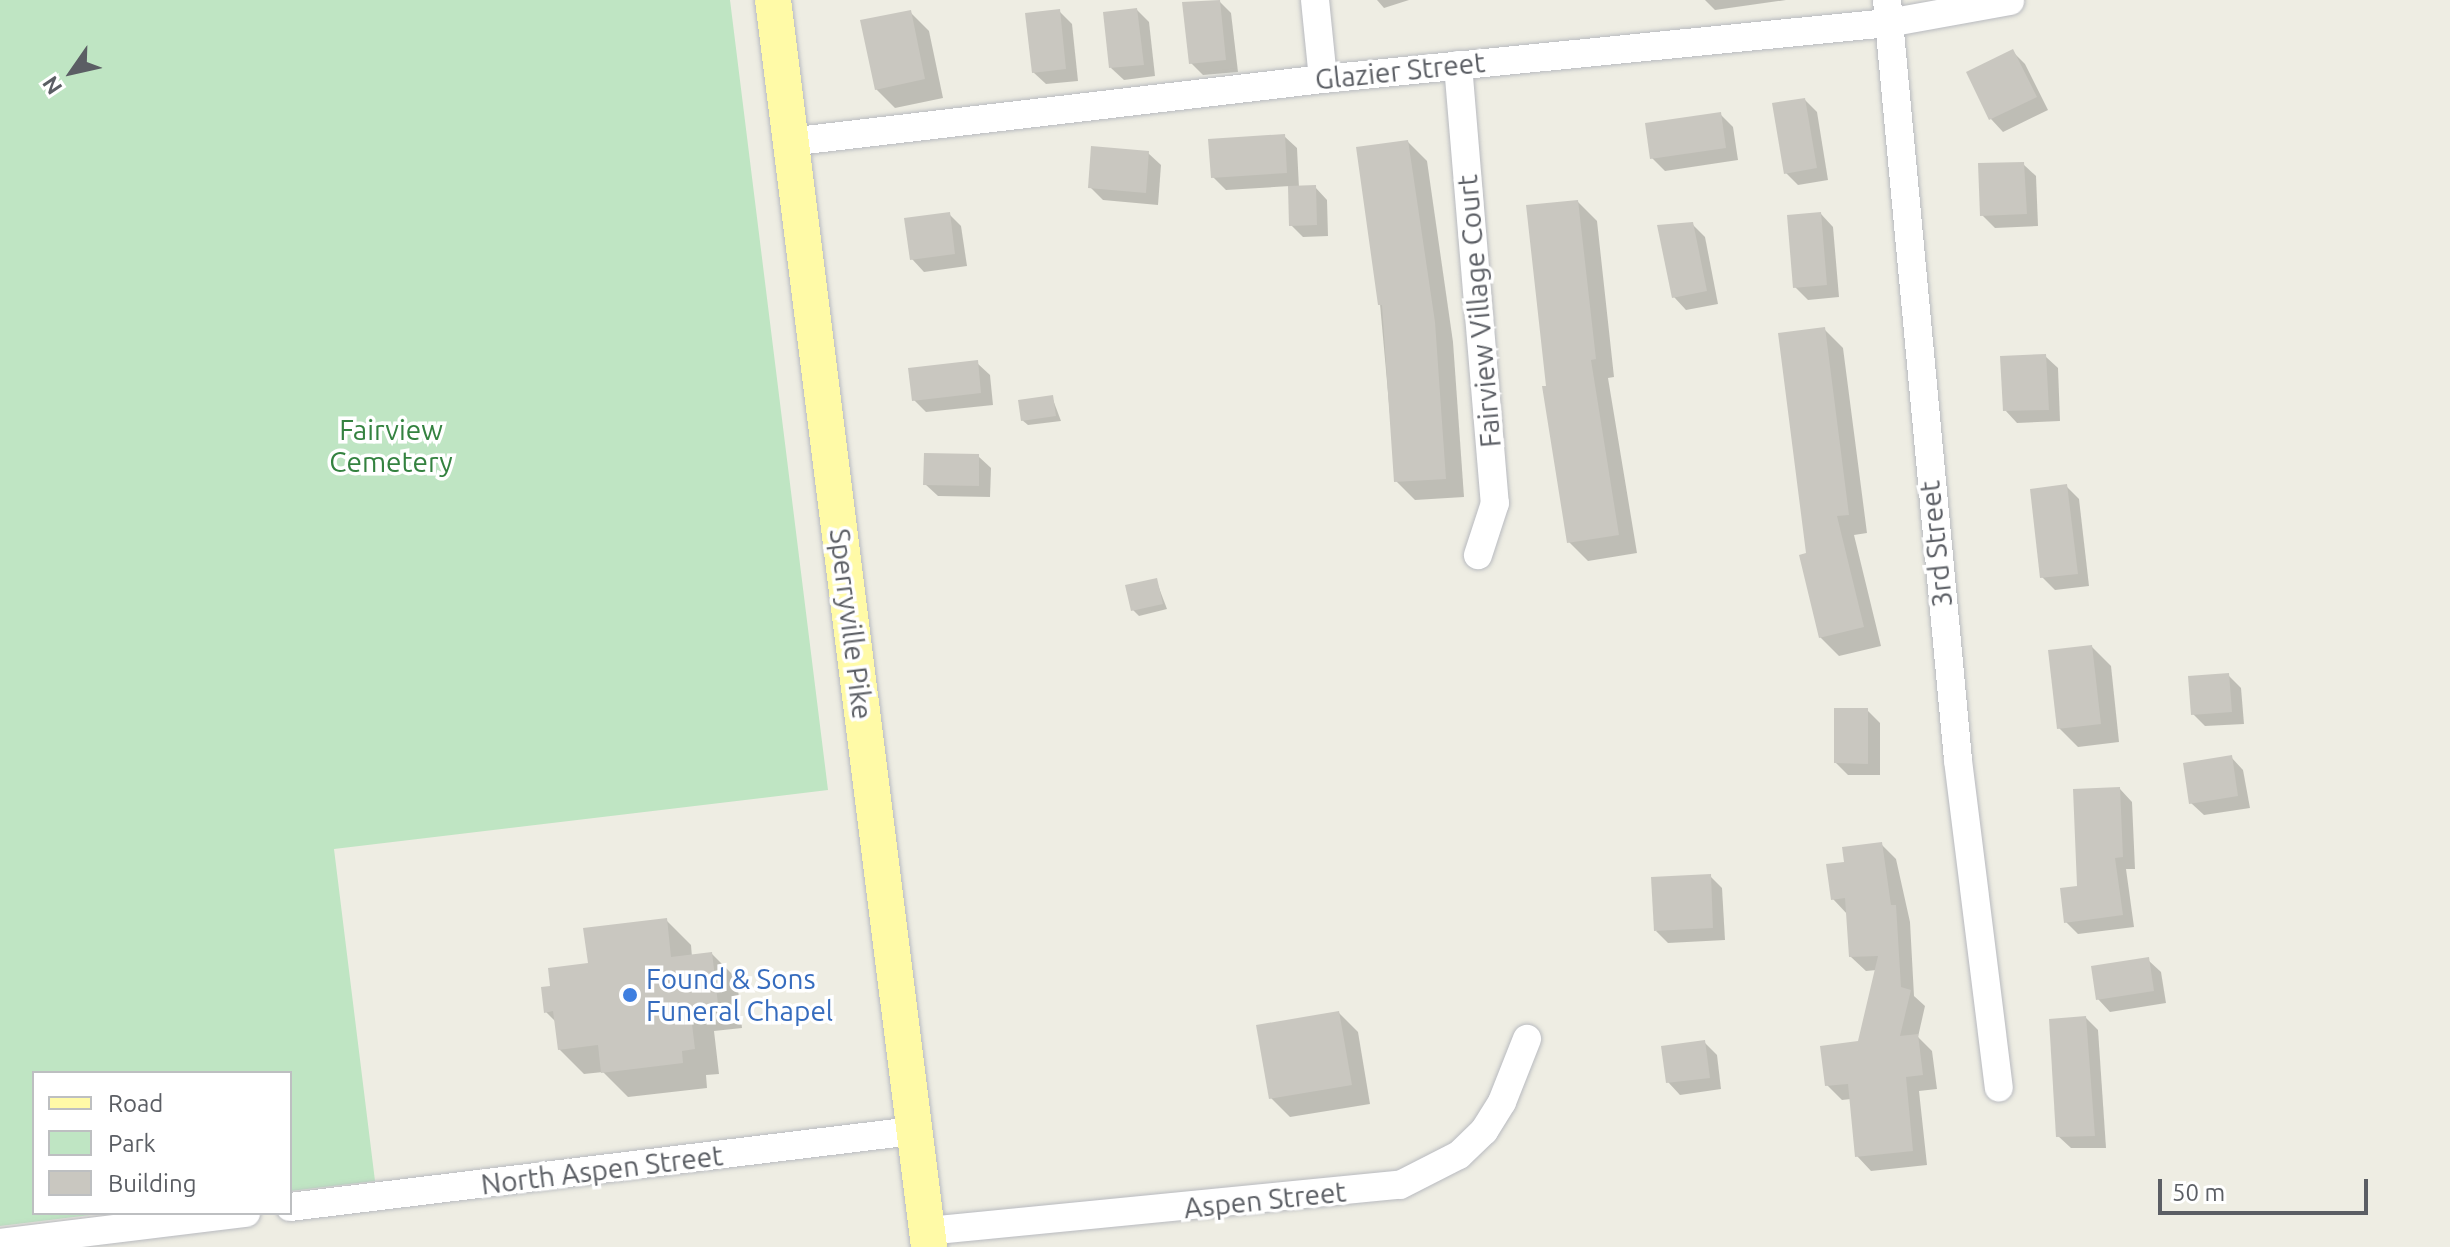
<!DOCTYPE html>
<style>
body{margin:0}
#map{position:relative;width:2450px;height:1247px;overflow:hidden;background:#eeede3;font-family:Ubuntu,sans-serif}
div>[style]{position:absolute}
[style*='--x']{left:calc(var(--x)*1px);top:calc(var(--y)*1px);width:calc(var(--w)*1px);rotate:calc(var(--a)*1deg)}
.green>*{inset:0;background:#bfe5c3}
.shadow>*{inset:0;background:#0003}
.building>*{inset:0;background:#c9c7c0}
.roads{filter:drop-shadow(0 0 2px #b8babf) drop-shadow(0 0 2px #b8babf)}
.minor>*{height:28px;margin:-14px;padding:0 14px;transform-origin:14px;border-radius:14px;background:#fff}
.major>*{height:36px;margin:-18px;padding:0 18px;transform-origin:18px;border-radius:18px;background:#fffaa7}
.dots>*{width:22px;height:22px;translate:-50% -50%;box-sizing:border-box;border:4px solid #fff;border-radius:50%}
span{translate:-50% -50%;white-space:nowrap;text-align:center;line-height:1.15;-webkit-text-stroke:7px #fff;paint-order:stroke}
.street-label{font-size:28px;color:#5b5e64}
.park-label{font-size:28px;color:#348240}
.shop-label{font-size:28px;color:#366cbe}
.left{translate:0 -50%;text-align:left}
.legend{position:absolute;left:32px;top:1071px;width:260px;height:144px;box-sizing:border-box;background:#fff;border:2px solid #bdbfc1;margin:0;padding:10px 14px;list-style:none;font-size:24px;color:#5b5e64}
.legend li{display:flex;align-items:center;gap:16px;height:40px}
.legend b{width:40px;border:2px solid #bdbfc1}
.north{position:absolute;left:32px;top:32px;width:80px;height:80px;-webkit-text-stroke:6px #fff;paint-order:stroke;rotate:236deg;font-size:22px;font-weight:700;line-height:32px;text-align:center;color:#5b5e64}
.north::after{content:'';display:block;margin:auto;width:28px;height:36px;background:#5b5e64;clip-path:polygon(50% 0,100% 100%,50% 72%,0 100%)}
.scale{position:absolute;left:2158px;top:1179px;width:210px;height:36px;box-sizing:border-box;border:4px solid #5b5e64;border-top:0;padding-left:10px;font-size:24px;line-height:28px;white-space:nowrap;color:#5b5e64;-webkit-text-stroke:6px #fff;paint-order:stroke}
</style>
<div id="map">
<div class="green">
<div style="clip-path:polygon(0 0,730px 0,828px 790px,334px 849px,375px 1181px,290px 1191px,290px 1073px,34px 1073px,34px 1213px,107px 1213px,0 1226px)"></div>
</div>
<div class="shadow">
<div style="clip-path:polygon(1377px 0,1409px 0,1384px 8px)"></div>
<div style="clip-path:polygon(1705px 0,1786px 0,1715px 10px)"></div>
<div style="clip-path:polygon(1219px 1px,1231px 13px,1238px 72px,1203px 75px,1191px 63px)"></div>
<div style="clip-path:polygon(1137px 10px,1149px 22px,1155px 76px,1124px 80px,1111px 68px)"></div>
<div style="clip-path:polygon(1059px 11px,1072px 24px,1078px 81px,1046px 84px,1033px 72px)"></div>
<div style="clip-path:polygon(910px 12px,929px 31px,943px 98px,895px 108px,876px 89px)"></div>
<div style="clip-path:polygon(2013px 52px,2025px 64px,2048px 110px,2003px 132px,1991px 119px,1968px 73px)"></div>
<div style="clip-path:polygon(1805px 100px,1817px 112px,1828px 180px,1798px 185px,1786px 173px)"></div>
<div style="clip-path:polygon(1721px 115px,1733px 127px,1738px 160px,1665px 171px,1652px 158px)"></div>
<div style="clip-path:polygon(1284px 136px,1297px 148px,1299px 188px,1315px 187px,1327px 200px,1328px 236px,1303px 237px,1291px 225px,1290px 186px,1226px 190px,1213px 177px)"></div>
<div style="clip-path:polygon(1408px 142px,1427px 161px,1453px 342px,1464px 497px,1415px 500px,1396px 481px,1380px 304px)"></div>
<div style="clip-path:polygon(1148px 153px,1161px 165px,1158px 205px,1103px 200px,1090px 187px)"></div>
<div style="clip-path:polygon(2023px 164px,2036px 176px,2038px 226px,1995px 228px,1982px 215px)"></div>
<div style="clip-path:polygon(1578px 202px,1597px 221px,1614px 377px,1608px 378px,1637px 553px,1588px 561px,1569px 542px,1549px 387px)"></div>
<div style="clip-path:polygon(949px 214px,961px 226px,967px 266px,924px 272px,912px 259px)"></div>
<div style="clip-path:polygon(1821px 214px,1833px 227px,1839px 297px,1808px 300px,1795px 287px)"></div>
<div style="clip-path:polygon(1692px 224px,1705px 237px,1718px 304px,1686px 310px,1674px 297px)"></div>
<div style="clip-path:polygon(1824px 329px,1843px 348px,1867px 533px,1854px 535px,1881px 646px,1839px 656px,1820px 637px,1808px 555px)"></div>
<div style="clip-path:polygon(2045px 356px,2058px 368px,2060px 421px,2017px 423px,2005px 410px)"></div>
<div style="clip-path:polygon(977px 363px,990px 375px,993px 405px,926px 412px,914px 400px)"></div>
<div style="clip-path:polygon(1052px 397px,1061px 421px,1028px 425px,1022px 420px)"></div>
<div style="clip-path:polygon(978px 456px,991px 468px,990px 497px,938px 496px,925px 484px)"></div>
<div style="clip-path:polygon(2066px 486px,2079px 499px,2089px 586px,2055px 590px,2042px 577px)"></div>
<div style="clip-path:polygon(1156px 580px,1167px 609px,1139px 616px,1133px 610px)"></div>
<div style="clip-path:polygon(2092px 647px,2111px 666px,2119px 742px,2078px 747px,2059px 728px)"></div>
<div style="clip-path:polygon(2229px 676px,2241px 688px,2244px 724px,2205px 726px,2193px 714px)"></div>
<div style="clip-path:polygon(1867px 710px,1880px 723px,1880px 775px,1848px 775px,1836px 763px)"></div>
<div style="clip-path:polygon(2231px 757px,2243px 770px,2250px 808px,2204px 815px,2191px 803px)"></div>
<div style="clip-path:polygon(2120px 789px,2132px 802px,2135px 869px,2126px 869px,2134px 927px,2078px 934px,2066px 922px)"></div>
<div style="clip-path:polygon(1881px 844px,1896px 859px,1910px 922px,1914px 996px,1925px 1006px,1918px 1037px,1932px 1051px,1937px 1089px,1919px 1091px,1927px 1165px,1871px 1171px,1857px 1156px,1851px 1099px,1842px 1100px,1827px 1085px,1859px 1043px,1877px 970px,1866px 971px,1851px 957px,1848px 915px,1833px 899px,1846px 863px)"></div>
<div style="clip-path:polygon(1710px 876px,1722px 888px,1725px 940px,1668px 943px,1656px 931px)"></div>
<div style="clip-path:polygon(666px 920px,691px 945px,692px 957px,712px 954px,737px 979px,742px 1028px,714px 1031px,719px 1074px,706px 1075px,707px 1088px,628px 1097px,603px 1072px,584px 1074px,559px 1049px,556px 1022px,546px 1012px,552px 988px)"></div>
<div style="clip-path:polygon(2148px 960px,2161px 972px,2166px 1003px,2110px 1012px,2098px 999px)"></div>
<div style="clip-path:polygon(1339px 1013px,1358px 1032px,1370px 1104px,1290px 1117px,1271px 1098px)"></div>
<div style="clip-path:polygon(2086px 1018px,2098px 1030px,2106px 1148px,2071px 1148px,2058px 1136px)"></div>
<div style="clip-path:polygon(1704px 1042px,1717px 1055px,1721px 1089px,1680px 1095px,1668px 1082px)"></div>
</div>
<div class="building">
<div style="clip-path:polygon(1220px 0,1226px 60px,1189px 64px,1182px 2px)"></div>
<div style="clip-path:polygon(1137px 8px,1144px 65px,1109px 68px,1103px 12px)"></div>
<div style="clip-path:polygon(1060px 9px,1066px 69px,1032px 73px,1025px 13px)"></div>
<div style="clip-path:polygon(911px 10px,925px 79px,875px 90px,860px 20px)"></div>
<div style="clip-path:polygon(2013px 49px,2037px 97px,1989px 120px,1966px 72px)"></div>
<div style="clip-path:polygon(1805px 98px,1817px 168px,1784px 174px,1772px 103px)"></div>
<div style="clip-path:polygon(1721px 112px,1726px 148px,1650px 159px,1645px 123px)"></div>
<div style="clip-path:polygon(1285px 134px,1287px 173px,1211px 178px,1208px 139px)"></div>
<div style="clip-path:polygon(1408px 140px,1435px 322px,1446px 479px,1394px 482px,1382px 305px,1378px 305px,1356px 147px)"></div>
<div style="clip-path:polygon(1091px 146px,1149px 151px,1146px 193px,1088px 188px)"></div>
<div style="clip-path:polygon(2024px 162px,2027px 214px,1980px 216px,1978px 163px)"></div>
<div style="clip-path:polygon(1316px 185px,1317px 225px,1289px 226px,1288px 186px)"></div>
<div style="clip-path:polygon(1578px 200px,1596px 359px,1591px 360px,1619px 535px,1567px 543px,1542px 386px,1546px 386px,1526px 205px)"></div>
<div style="clip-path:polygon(950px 212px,955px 254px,910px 260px,904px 218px)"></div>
<div style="clip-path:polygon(1821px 212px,1827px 285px,1793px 288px,1787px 215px)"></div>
<div style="clip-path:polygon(1693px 222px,1707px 291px,1672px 298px,1657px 225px)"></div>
<div style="clip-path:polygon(1825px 327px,1849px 515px,1837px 516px,1864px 627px,1819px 638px,1799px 555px,1806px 553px,1778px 333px)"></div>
<div style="clip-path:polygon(2046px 354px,2049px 410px,2003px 411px,2000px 356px)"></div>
<div style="clip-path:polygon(978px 360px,981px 393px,912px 401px,908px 368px)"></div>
<div style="clip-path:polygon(1053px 395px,1056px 416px,1021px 421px,1018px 400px)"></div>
<div style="clip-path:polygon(924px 453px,979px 454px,979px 486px,923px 485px)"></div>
<div style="clip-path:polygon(2067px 484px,2078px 574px,2040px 578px,2030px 489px)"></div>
<div style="clip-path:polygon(1157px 578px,1163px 604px,1131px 611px,1125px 585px)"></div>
<div style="clip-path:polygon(2092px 645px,2101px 724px,2057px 729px,2048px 650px)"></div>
<div style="clip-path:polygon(2229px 673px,2232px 712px,2191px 715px,2188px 676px)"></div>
<div style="clip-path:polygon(1834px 708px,1868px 708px,1868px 764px,1834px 763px)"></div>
<div style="clip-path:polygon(2232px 755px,2238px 796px,2189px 804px,2183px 763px)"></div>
<div style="clip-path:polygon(2120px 787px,2123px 857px,2115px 858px,2123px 915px,2064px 923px,2060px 888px,2077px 886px,2073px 789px)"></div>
<div style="clip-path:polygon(1882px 842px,1891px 905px,1896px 905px,1901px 987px,1911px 990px,1900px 1036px,1918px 1034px,1923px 1075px,1906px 1077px,1913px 1151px,1855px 1157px,1848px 1084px,1825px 1086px,1820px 1046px,1858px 1041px,1878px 956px,1849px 957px,1845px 898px,1831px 900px,1826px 864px,1844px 862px,1842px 847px)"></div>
<div style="clip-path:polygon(1711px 874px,1713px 928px,1654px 931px,1651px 877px)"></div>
<div style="clip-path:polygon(667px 918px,671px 957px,712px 952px,718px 1004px,690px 1007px,695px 1049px,682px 1051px,683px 1063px,601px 1073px,598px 1045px,558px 1050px,553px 1011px,544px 1013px,541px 987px,550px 986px,548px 968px,588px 963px,583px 928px)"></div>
<div style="clip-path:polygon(2149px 957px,2154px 991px,2096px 1000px,2091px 966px)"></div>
<div style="clip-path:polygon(1339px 1011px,1352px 1085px,1269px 1099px,1256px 1025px)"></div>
<div style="clip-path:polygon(2086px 1016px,2095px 1136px,2056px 1137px,2049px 1019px)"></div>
<div style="clip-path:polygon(1705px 1040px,1710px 1078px,1666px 1083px,1661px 1046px)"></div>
</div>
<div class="roads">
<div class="minor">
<div style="--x:1315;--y:0;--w:79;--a:84.2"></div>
<div style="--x:1887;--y:0;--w:763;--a:84.66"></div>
<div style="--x:1958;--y:760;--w:330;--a:82.9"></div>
<div style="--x:1458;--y:65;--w:440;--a:85.2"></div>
<div style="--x:1495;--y:503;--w:55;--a:108.1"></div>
<div style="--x:789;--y:142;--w:538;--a:-6.73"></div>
<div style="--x:1323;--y:79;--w:568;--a:-5.66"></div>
<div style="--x:1888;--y:23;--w:124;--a:-10.2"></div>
<div style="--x:290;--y:1207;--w:628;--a:-6.96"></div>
<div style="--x:927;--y:1231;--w:475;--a:-5.6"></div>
<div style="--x:1400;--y:1185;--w:66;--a:-27"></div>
<div style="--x:1459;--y:1155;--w:35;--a:-44"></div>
<div style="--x:1484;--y:1131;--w:34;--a:-58"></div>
<div style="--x:1502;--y:1102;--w:68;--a:-68.4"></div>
<div style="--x:0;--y:1243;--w:248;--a:-7"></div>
</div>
<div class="major">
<div style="--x:773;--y:0;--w:1257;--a:82.87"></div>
</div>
</div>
<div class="dots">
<div style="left:630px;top:995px;background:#3f7fe0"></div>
</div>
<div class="street-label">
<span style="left:1400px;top:71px;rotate:-6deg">Glazier Street</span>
<span style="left:1479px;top:311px;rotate:-95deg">Fairview Village Court</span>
<span style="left:1936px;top:544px;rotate:-96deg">3rd Street</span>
<span style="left:851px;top:624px;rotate:83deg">Sperryville Pike</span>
<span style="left:602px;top:1170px;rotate:-7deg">North Aspen Street</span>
<span style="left:1265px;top:1200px;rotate:-6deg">Aspen Street</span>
</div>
<div class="park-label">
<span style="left:391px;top:446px">Fairview<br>Cemetery</span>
</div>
<div class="shop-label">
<span class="left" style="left:646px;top:995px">Found &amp; Sons<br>Funeral Chapel</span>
</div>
<ul class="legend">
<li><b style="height:10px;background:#fffaa7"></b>Road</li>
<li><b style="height:22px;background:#bfe5c3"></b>Park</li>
<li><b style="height:22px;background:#c9c7c0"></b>Building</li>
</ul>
<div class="north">N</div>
<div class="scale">50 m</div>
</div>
